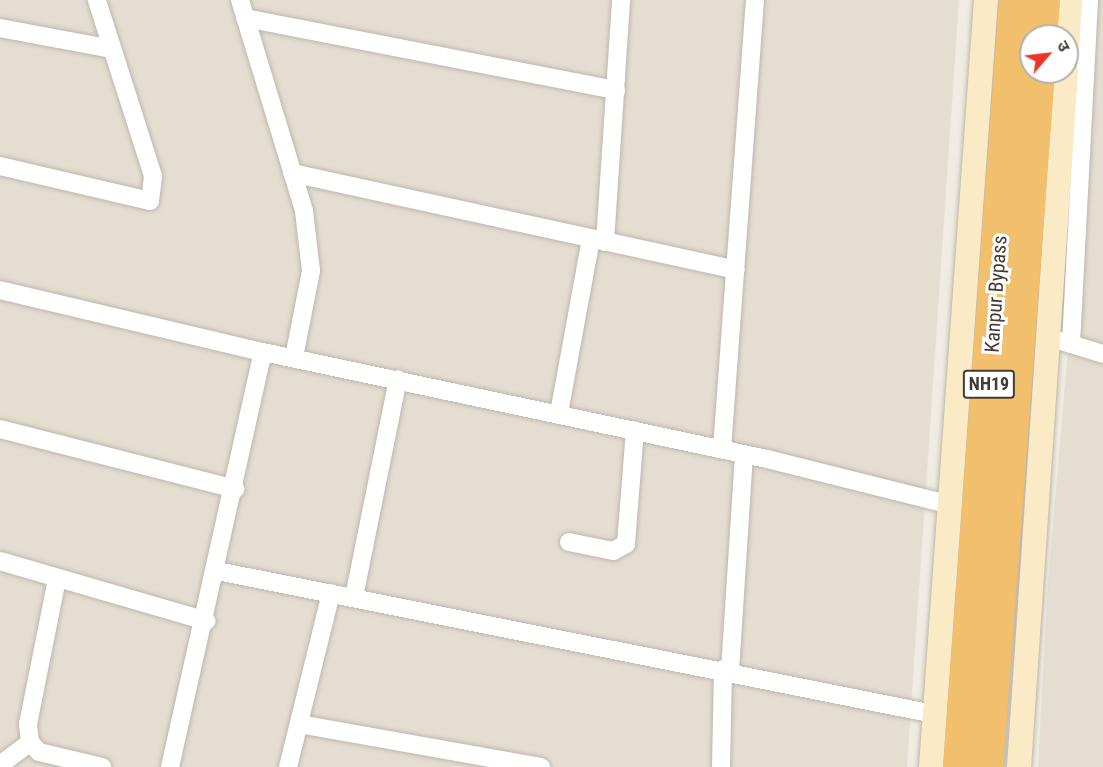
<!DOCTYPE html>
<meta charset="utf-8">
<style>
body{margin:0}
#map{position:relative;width:1103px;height:767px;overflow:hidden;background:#f0ece4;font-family:"Roboto Condensed","Noto Sans Devanagari",sans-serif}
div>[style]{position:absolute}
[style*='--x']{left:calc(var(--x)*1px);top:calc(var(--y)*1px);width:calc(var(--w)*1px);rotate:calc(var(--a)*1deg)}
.residential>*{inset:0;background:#e4ded2}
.roads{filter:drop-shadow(0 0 2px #beb6aa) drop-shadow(0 0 2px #beb6aa)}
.street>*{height:18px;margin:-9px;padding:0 9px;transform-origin:9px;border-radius:9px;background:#fff}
.secondary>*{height:24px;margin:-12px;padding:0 12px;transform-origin:12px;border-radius:12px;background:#faeac5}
.highway>*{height:32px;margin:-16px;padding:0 16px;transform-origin:16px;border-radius:16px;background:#f2bf6d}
span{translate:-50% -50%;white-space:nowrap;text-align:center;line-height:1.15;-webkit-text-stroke:6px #fff;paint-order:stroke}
.shield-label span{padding:2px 4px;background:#fff;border:2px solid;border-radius:4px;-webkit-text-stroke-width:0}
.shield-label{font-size:18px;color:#423c34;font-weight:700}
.street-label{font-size:20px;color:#423c34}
.north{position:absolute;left:1019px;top:24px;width:60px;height:60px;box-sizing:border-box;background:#fff;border:2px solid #b3b1ae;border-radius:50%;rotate:62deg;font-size:16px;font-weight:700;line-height:24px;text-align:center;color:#423c34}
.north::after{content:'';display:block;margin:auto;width:21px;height:27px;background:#e83723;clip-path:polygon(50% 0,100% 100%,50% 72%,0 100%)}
</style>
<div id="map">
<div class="residential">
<div style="clip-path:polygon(0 0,959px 0,907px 767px,0 767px)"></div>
<div style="clip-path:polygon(1098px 0,1103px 0,1103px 767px,1038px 767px,1048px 582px)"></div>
</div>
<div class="roads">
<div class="street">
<div style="--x:240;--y:0;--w:220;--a:73.1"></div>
<div style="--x:304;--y:211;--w:60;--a:83.3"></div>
<div style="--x:311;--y:271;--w:89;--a:101.1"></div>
<div style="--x:245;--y:18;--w:378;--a:11"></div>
<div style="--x:0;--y:28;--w:114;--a:10.6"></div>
<div style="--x:0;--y:166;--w:154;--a:13.1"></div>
<div style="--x:150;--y:201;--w:25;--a:-83"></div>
<div style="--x:153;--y:176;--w:185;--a:-107.7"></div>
<div style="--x:292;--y:173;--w:454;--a:12.3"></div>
<div style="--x:605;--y:242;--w:243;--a:-86.2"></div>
<div style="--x:0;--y:290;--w:270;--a:13.3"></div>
<div style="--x:263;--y:352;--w:515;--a:11.99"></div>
<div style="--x:767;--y:459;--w:187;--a:14"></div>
<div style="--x:1061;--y:341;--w:44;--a:17.2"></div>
<div style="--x:1071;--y:344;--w:344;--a:-87"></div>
<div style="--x:559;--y:413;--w:177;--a:-79.6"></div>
<div style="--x:0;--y:429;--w:243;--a:14.3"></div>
<div style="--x:722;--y:449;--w:450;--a:-85.8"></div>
<div style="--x:569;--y:542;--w:45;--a:11.6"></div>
<div style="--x:613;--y:551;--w:15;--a:-28"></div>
<div style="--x:626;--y:544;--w:114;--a:-85.5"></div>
<div style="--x:0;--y:561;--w:215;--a:16.2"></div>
<div style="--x:217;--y:571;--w:731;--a:11.28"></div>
<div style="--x:57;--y:579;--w:148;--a:101.3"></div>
<div style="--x:28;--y:724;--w:18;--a:84"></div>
<div style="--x:30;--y:742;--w:13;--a:48"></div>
<div style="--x:39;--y:752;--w:65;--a:13.4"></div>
<div style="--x:354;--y:597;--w:222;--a:-78.6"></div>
<div style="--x:730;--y:671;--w:217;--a:-86.3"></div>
<div style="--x:299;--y:724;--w:246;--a:10.1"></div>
<div style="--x:0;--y:765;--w:38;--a:-37"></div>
<div style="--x:170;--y:767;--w:425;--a:-77.4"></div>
<div style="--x:288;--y:767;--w:179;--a:-76.1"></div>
<div style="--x:721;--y:767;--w:98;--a:-88.8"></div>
</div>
<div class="secondary">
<div style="--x:1067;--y:51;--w:51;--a:-86.6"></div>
<div style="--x:931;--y:767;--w:769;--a:-85.9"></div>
<div style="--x:1019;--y:767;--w:697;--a:-86.13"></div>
</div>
<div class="highway">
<div style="--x:1041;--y:36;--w:36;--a:-85"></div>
<div style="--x:959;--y:767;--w:769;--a:-85.82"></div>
<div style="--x:987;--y:767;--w:697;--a:-85.72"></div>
</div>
</div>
<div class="shield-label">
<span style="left:989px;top:384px">NH19</span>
</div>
<div class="street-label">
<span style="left:996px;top:294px;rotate:-86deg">Kanpur Bypass</span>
</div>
<div class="north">उ</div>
</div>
